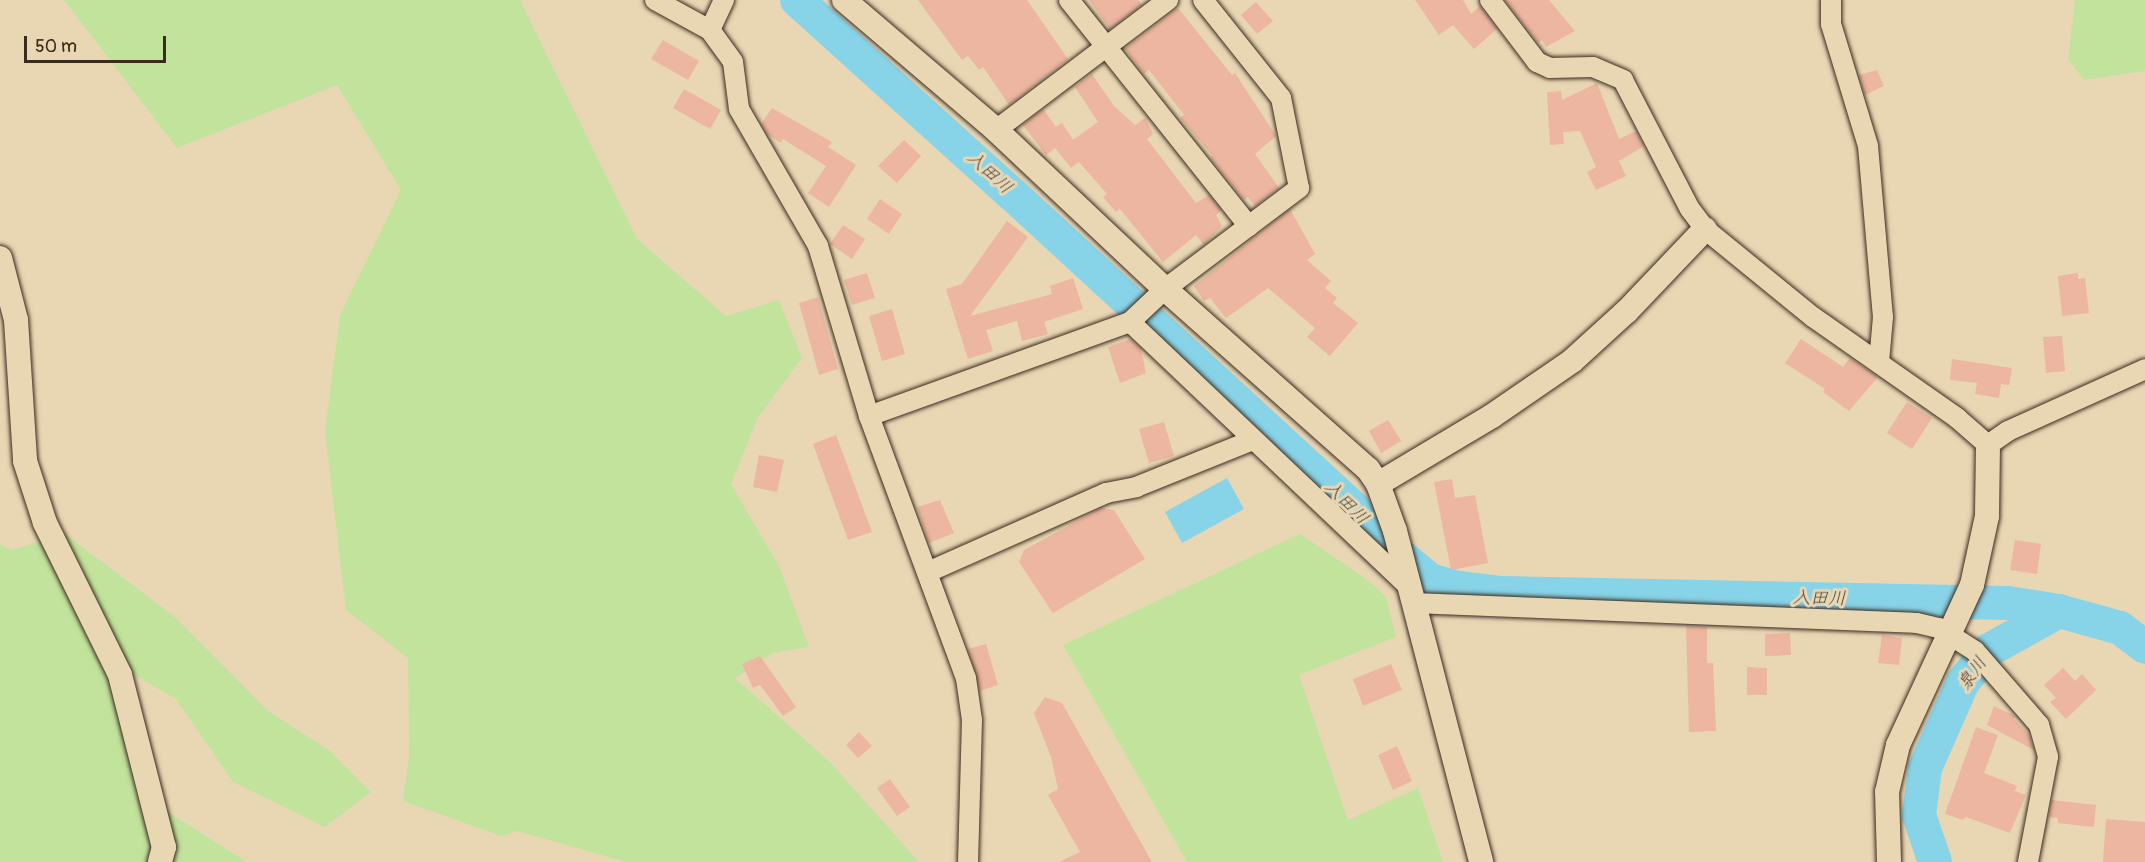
<!DOCTYPE html>
<meta charset="utf-8">
<style>
body{margin:0}
#map{position:relative;width:2145px;height:862px;overflow:hidden;background:#e9d7b4;font-family:Pangolin,"Klee One",sans-serif}
div>[style]{position:absolute}
[style*='--x']{left:calc(var(--x)*1px);top:calc(var(--y)*1px);width:calc(var(--w)*1px);rotate:calc(var(--a)*1deg)}
.green>*{inset:0;background:#c2e39c}
.water>*{inset:0;background:#87d3e7}
.river>*{height:34px;margin:-17px;padding:0 17px;transform-origin:17px;border-radius:17px;background:#87d3e7}
.building>*{inset:0;background:#ecb6a0}
.roads{filter:drop-shadow(0 0 2px #3b2a1e) drop-shadow(0 0 2px #3b2a1e)}
.minor>*{height:20px;margin:-10px;padding:0 10px;transform-origin:10px;border-radius:10px;background:#e9d7b4}
.tertiary>*{height:24px;margin:-12px;padding:0 12px;transform-origin:12px;border-radius:12px;background:#e9d7b4}
span{translate:-50% -50%;white-space:nowrap;text-align:center;line-height:1.15;-webkit-text-stroke:6px #e9d7b4;paint-order:stroke}
.water-label{font-size:18px;color:#46433c;font-style:italic}
.scale{position:absolute;left:24px;top:36px;width:142px;height:27px;box-sizing:border-box;border:3px solid #3b2a1e;border-top:0;padding-left:8px;font-size:18px;line-height:21px;white-space:nowrap;color:#3b2a1e;-webkit-text-stroke:4px #e9d7b4;paint-order:stroke}
</style>
<div id="map">
<div class="green">
<div style="clip-path:polygon(64px 0,520px 0,637px 239px,726px 316px,779px 300px,802px 358px,758px 417px,731px 484px,779px 566px,809px 647px,773px 653px,735px 678px,830px 762px,919px 862px,626px 862px,517px 831px,501px 836px,403px 801px,409px 758px,408px 658px,346px 610px,325px 432px,340px 315px,401px 190px,337px 85px,177px 148px)"></div>
<div style="clip-path:polygon(2075px 0,2145px 0,2145px 71px,2084px 80px,2068px 59px)"></div>
<div style="clip-path:polygon(65px 534px,175px 617px,268px 711px,330px 751px,371px 792px,325px 827px,233px 782px,176px 699px,121px 667px,152px 802px,247px 862px,0 862px,0 544px,11px 550px)"></div>
<div style="clip-path:polygon(1300px 534px,1372px 583px,1386px 597px,1396px 637px,1299px 675px,1348px 820px,1418px 788px,1443px 862px,1187px 862px,1063px 645px)"></div>
</div>
<div class="water">
<div style="clip-path:polygon(1227px 478px,1244px 509px,1182px 543px,1165px 512px)"></div>
</div>
<div class="river">
<div style="--x:797;--y:0;--w:290;--a:42.1"></div>
<div style="--x:1012;--y:194;--w:465;--a:42.6"></div>
<div style="--x:1354;--y:509;--w:43;--a:47.8"></div>
<div style="--x:1383;--y:541;--w:61;--a:39.7"></div>
<div style="--x:1430;--y:580;--w:24;--a:17"></div>
<div style="--x:1453;--y:587;--w:47;--a:7.3"></div>
<div style="--x:1500;--y:593;--w:508;--a:1.13"></div>
<div style="--x:2008;--y:603;--w:52;--a:8.9"></div>
<div style="--x:2059;--y:611;--w:63;--a:15.6"></div>
<div style="--x:2120;--y:628;--w:31;--a:37"></div>
<div style="--x:1935;--y:862;--w:50;--a:-108.8"></div>
<div style="--x:1919;--y:815;--w:47;--a:-82.7"></div>
<div style="--x:1925;--y:768;--w:94;--a:-66.2"></div>
<div style="--x:1963;--y:682;--w:41;--a:-50.9"></div>
<div style="--x:1989;--y:650;--w:80;--a:-29.1"></div>
</div>
<div class="building">
<div style="clip-path:polygon(918px 0,1027px 0,1068px 59px,1009px 105px,983px 67px,979px 70px,968px 56px,962px 60px)"></div>
<div style="clip-path:polygon(1089px 0,1138px 0,1142px 5px,1110px 29px)"></div>
<div style="clip-path:polygon(1415px 0,1463px 0,1471px 14px,1480px 6px,1497px 29px,1474px 49px,1453px 25px,1439px 35px)"></div>
<div style="clip-path:polygon(1505px 0,1549px 0,1575px 31px,1546px 47px,1542px 40px,1538px 43px)"></div>
<div style="clip-path:polygon(1256px 2px,1273px 21px,1257px 34px,1241px 15px)"></div>
<div style="clip-path:polygon(1178px 8px,1232px 75px,1235px 73px,1276px 136px,1255px 154px,1279px 188px,1255px 206px,1248px 197px,1244px 200px,1210px 157px,1212px 155px,1180px 118px,1184px 115px,1149px 70px,1144px 74px,1125px 49px)"></div>
<div style="clip-path:polygon(663px 40px,699px 61px,688px 80px,651px 59px)"></div>
<div style="clip-path:polygon(1877px 70px,1884px 86px,1865px 95px,1859px 75px)"></div>
<div style="clip-path:polygon(1092px 74px,1114px 106px,1135px 125px,1145px 118px,1153px 134px,1147px 139px,1196px 203px,1209px 195px,1221px 210px,1216px 215px,1222px 226px,1204px 245px,1196px 235px,1163px 262px,1120px 209px,1116px 212px,1103px 197px,1107px 194px,1079px 162px,1071px 168px,1055px 148px,1046px 155px,1023px 125px,1043px 109px,1056px 127px,1062px 123px,1073px 140px,1098px 122px,1075px 87px)"></div>
<div style="clip-path:polygon(1597px 83px,1619px 139px,1636px 131px,1644px 146px,1619px 161px,1626px 176px,1596px 190px,1587px 172px,1596px 167px,1580px 131px,1563px 132px,1564px 144px,1550px 145px,1547px 92px,1561px 91px,1562px 100px)"></div>
<div style="clip-path:polygon(684px 89px,721px 110px,710px 129px,673px 108px)"></div>
<div style="clip-path:polygon(772px 108px,832px 142px,828px 147px,856px 165px,829px 207px,808px 193px,826px 166px,783px 139px,781px 143px,767px 134px,761px 124px)"></div>
<div style="clip-path:polygon(904px 140px,921px 156px,897px 183px,878px 166px)"></div>
<div style="clip-path:polygon(880px 199px,902px 214px,889px 234px,867px 219px)"></div>
<div style="clip-path:polygon(1290px 209px,1315px 254px,1307px 260px,1331px 281px,1325px 288px,1337px 298px,1333px 303px,1358px 323px,1330px 356px,1307px 337px,1315px 328px,1268px 288px,1226px 318px,1210px 298px,1204px 301px,1194px 286px)"></div>
<div style="clip-path:polygon(1007px 221px,1028px 237px,970px 316px,1052px 294px,1050px 286px,1073px 278px,1083px 309px,1044px 322px,1048px 334px,1022px 341px,1017px 321px,986px 330px,993px 351px,968px 359px,946px 289px,962px 284px)"></div>
<div style="clip-path:polygon(843px 225px,865px 239px,852px 259px,830px 244px)"></div>
<div style="clip-path:polygon(867px 273px,875px 298px,852px 305px,844px 280px)"></div>
<div style="clip-path:polygon(2078px 273px,2078px 279px,2085px 278px,2089px 313px,2062px 316px,2058px 276px)"></div>
<div style="clip-path:polygon(818px 297px,838px 369px,819px 375px,799px 303px)"></div>
<div style="clip-path:polygon(892px 309px,905px 354px,882px 361px,869px 316px)"></div>
<div style="clip-path:polygon(2062px 336px,2065px 371px,2046px 373px,2043px 337px)"></div>
<div style="clip-path:polygon(1131px 339px,1141px 349px,1146px 373px,1120px 383px,1108px 347px)"></div>
<div style="clip-path:polygon(1801px 339px,1843px 367px,1850px 358px,1878px 377px,1849px 411px,1823px 392px,1825px 389px,1785px 363px)"></div>
<div style="clip-path:polygon(1952px 359px,2012px 368px,2009px 385px,2001px 384px,1999px 398px,1975px 394px,1977px 383px,1950px 380px)"></div>
<div style="clip-path:polygon(1907px 402px,1932px 418px,1912px 449px,1887px 433px)"></div>
<div style="clip-path:polygon(1388px 420px,1401px 441px,1381px 453px,1369px 431px)"></div>
<div style="clip-path:polygon(1164px 422px,1174px 456px,1149px 463px,1139px 429px)"></div>
<div style="clip-path:polygon(836px 435px,872px 532px,848px 540px,813px 444px)"></div>
<div style="clip-path:polygon(759px 455px,784px 460px,777px 492px,753px 487px)"></div>
<div style="clip-path:polygon(1452px 479px,1455px 498px,1475px 495px,1488px 563px,1451px 570px,1434px 482px)"></div>
<div style="clip-path:polygon(940px 500px,954px 533px,929px 543px,917px 507px)"></div>
<div style="clip-path:polygon(1101px 508px,1114px 510px,1145px 559px,1053px 613px,1019px 562px,1024px 550px)"></div>
<div style="clip-path:polygon(2015px 540px,2041px 544px,2037px 574px,2010px 570px)"></div>
<div style="clip-path:polygon(1686px 626px,1707px 627px,1707px 663px,1713px 663px,1716px 731px,1689px 732px)"></div>
<div style="clip-path:polygon(1790px 633px,1791px 655px,1765px 656px,1765px 634px)"></div>
<div style="clip-path:polygon(1882px 635px,1902px 638px,1899px 665px,1878px 663px)"></div>
<div style="clip-path:polygon(986px 644px,998px 685px,980px 691px,968px 649px)"></div>
<div style="clip-path:polygon(760px 656px,796px 707px,783px 716px,760px 685px,753px 688px,742px 664px)"></div>
<div style="clip-path:polygon(1391px 664px,1402px 690px,1363px 706px,1353px 679px)"></div>
<div style="clip-path:polygon(1747px 667px,1767px 668px,1767px 695px,1747px 695px)"></div>
<div style="clip-path:polygon(2063px 668px,2075px 681px,2082px 674px,2096px 690px,2066px 719px,2050px 702px,2056px 698px,2044px 685px)"></div>
<div style="clip-path:polygon(1045px 697px,1062px 703px,1152px 862px,1059px 862px,1080px 852px,1048px 795px,1058px 789px,1051px 757px,1034px 713px)"></div>
<div style="clip-path:polygon(1994px 706px,2015px 716px,2014px 719px,2029px 735px,2034px 750px,1987px 725px)"></div>
<div style="clip-path:polygon(1976px 727px,1998px 735px,1984px 773px,2017px 786px,2015px 791px,2026px 795px,2010px 833px,1966px 817px,1963px 820px,1945px 814px)"></div>
<div style="clip-path:polygon(859px 732px,872px 746px,858px 758px,846px 745px)"></div>
<div style="clip-path:polygon(1397px 746px,1412px 781px,1393px 790px,1378px 755px)"></div>
<div style="clip-path:polygon(890px 779px,910px 807px,897px 816px,877px 788px)"></div>
<div style="clip-path:polygon(2052px 800px,2096px 805px,2094px 827px,2058px 823px,2058px 818px,2049px 817px)"></div>
<div style="clip-path:polygon(2106px 819px,2145px 822px,2145px 862px,2103px 862px)"></div>
</div>
<div class="roads">
<div class="minor">
<div style="--x:655;--y:0;--w:63;--a:28.6"></div>
<div style="--x:710;--y:30;--w:39;--a:54"></div>
<div style="--x:733;--y:62;--w:47;--a:82.7"></div>
<div style="--x:739;--y:109;--w:158;--a:60"></div>
<div style="--x:818;--y:246;--w:177;--a:73.3"></div>
<div style="--x:869;--y:416;--w:279;--a:69.7"></div>
<div style="--x:966;--y:678;--w:42;--a:81.9"></div>
<div style="--x:972;--y:720;--w:142;--a:91.6"></div>
<div style="--x:1069;--y:0;--w:289;--a:51.5"></div>
<div style="--x:1490;--y:0;--w:78;--a:52.8"></div>
<div style="--x:1537;--y:62;--w:14;--a:25"></div>
<div style="--x:1550;--y:68;--w:43;--a:-1.3"></div>
<div style="--x:1593;--y:67;--w:33;--a:23"></div>
<div style="--x:1623;--y:80;--w:145;--a:62.6"></div>
<div style="--x:1690;--y:209;--w:25;--a:53"></div>
<div style="--x:1705;--y:229;--w:139;--a:39.2"></div>
<div style="--x:1813;--y:317;--w:176;--a:35"></div>
<div style="--x:1957;--y:418;--w:41;--a:41.1"></div>
<div style="--x:1988;--y:445;--w:24;--a:-35"></div>
<div style="--x:2008;--y:431;--w:150;--a:-24.3"></div>
<div style="--x:1831;--y:0;--w:24;--a:90"></div>
<div style="--x:1831;--y:24;--w:127;--a:73.1"></div>
<div style="--x:1868;--y:146;--w:172;--a:85"></div>
<div style="--x:1883;--y:317;--w:45;--a:95.1"></div>
<div style="--x:710;--y:30;--w:33;--a:-65"></div>
<div style="--x:996;--y:130;--w:216;--a:-37.1"></div>
<div style="--x:1130;--y:322;--w:383;--a:43.5"></div>
<div style="--x:869;--y:416;--w:277;--a:-19.8"></div>
<div style="--x:1130;--y:322;--w:48;--a:-43.3"></div>
<div style="--x:1165;--y:289;--w:168;--a:-37"></div>
<div style="--x:1299;--y:188;--w:92;--a:-101.3"></div>
<div style="--x:1281;--y:98;--w:125;--a:-128.5"></div>
<div style="--x:928;--y:572;--w:195;--a:-23.9"></div>
<div style="--x:1106;--y:493;--w:31;--a:-11"></div>
<div style="--x:1136;--y:487;--w:126;--a:-21.9"></div>
<div style="--x:1413;--y:603;--w:504;--a:2.27"></div>
<div style="--x:1917;--y:623;--w:23;--a:13"></div>
<div style="--x:1939;--y:628;--w:43;--a:32.6"></div>
<div style="--x:1975;--y:651;--w:98;--a:49.1"></div>
<div style="--x:2039;--y:725;--w:33;--a:74"></div>
<div style="--x:2048;--y:757;--w:107;--a:100.8"></div>
</div>
<div class="tertiary">
<div style="--x:844;--y:0;--w:200;--a:40.5"></div>
<div style="--x:996;--y:130;--w:232;--a:43.3"></div>
<div style="--x:1165;--y:289;--w:271;--a:41.6"></div>
<div style="--x:1368;--y:469;--w:18;--a:56"></div>
<div style="--x:1378;--y:484;--w:50;--a:70.1"></div>
<div style="--x:1395;--y:531;--w:342;--a:75.4"></div>
<div style="--x:0;--y:258;--w:64;--a:75.5"></div>
<div style="--x:16;--y:320;--w:141;--a:86.3"></div>
<div style="--x:25;--y:461;--w:65;--a:72.1"></div>
<div style="--x:45;--y:523;--w:169;--a:63.7"></div>
<div style="--x:120;--y:675;--w:178;--a:75.7"></div>
<div style="--x:164;--y:847;--w:16;--a:105"></div>
<div style="--x:1378;--y:484;--w:133;--a:-30.8"></div>
<div style="--x:1492;--y:416;--w:97;--a:-34.5"></div>
<div style="--x:1572;--y:361;--w:74;--a:-42.3"></div>
<div style="--x:1627;--y:311;--w:113;--a:-46.4"></div>
<div style="--x:1889;--y:862;--w:70;--a:-91.6"></div>
<div style="--x:1887;--y:792;--w:48;--a:-76.8"></div>
<div style="--x:1898;--y:745;--w:176;--a:-65.2"></div>
<div style="--x:1972;--y:585;--w:71;--a:-77.7"></div>
<div style="--x:1987;--y:516;--w:71;--a:-89.2"></div>
</div>
</div>
<div class="water-label">
<span style="left:989px;top:173px;rotate:42deg">入田川</span>
<span style="left:1346px;top:503px;rotate:45deg">入田川</span>
<span style="left:1819px;top:599px;rotate:1deg">入田川</span>
<span style="left:1973px;top:674px;rotate:-55deg">泉川</span>
</div>
<div class="scale">50 m</div>
</div>
